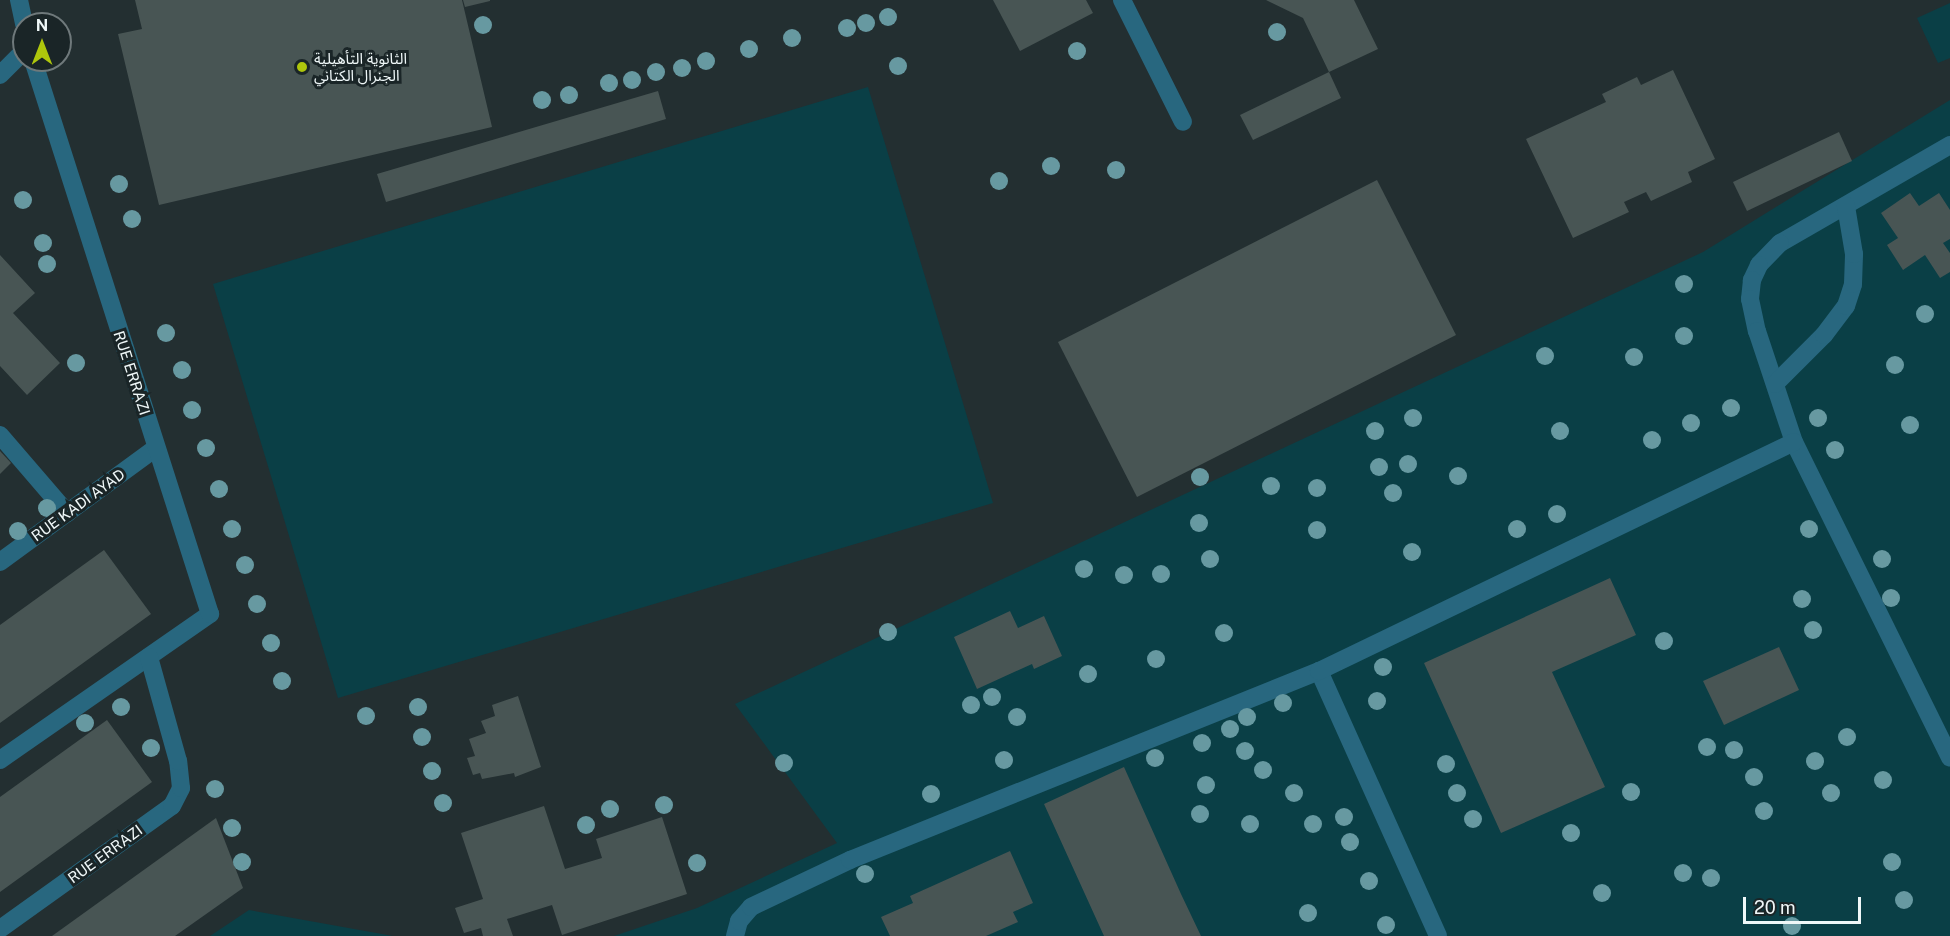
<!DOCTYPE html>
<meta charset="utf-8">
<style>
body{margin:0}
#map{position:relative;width:1950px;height:936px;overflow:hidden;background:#232f31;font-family:"Public Sans","Noto Sans Arabic",sans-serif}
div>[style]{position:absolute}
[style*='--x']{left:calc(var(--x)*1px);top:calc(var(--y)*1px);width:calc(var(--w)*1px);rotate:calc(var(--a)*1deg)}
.green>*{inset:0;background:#0a3f46}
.building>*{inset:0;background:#485554}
.service>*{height:18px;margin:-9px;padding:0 9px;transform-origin:9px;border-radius:9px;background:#28677f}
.minor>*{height:18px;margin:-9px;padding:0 9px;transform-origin:9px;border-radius:9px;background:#28677f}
.trees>*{width:18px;height:18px;margin:-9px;border-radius:50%;background:#6799a1}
.dots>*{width:16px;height:16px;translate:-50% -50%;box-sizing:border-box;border:3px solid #1a2527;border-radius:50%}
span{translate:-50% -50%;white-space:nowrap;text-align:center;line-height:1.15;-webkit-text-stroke:6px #1a2527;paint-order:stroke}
.poi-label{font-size:15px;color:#eff7f8}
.left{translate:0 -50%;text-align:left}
.street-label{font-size:15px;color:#eff7f8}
.north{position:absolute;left:12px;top:12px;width:60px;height:60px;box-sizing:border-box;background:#1a2527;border:2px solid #6f797b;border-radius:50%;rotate:0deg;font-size:16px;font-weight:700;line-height:24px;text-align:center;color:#eff7f8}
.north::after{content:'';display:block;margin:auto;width:21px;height:27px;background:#aec60c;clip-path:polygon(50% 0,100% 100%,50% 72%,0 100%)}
.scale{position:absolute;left:1743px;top:897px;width:118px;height:27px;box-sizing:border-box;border:3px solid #eff7f8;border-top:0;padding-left:8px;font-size:18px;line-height:21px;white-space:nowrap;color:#eff7f8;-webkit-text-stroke:4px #1a2527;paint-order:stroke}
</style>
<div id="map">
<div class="green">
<div style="clip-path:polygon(1950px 3px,1950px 58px,1938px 63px,1917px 18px)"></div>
<div style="clip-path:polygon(868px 87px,993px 503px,338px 698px,213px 284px)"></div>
<div style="clip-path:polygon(1950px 100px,1950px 936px,614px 936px,697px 908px,837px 843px,735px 704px,1703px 252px)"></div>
<div style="clip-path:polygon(249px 910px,393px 936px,210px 936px)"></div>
</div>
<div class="building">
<div style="clip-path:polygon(135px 0,462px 0,492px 127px,159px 205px,118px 34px,142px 29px)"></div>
<div style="clip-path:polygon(463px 0,490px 0,490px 1px,465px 7px)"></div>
<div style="clip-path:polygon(993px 0,1086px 0,1093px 13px,1020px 51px)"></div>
<div style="clip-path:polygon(1266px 0,1354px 0,1378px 49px,1329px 72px,1303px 18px)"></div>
<div style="clip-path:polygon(1673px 70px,1715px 159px,1688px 172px,1692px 182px,1651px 201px,1646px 192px,1624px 202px,1629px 212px,1573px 238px,1526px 139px,1606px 102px,1602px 94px,1637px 77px,1641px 85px)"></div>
<div style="clip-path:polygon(1329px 72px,1341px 98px,1253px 140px,1240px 115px)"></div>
<div style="clip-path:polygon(658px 91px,666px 119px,386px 202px,377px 174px)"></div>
<div style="clip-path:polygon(1839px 132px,1852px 161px,1747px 211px,1733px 182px)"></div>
<div style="clip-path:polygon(1377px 180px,1456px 335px,1137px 497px,1058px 342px)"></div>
<div style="clip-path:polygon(1910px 193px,1919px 206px,1939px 193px,1950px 210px,1950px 239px,1943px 243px,1950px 253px,1950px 272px,1940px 278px,1925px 255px,1903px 270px,1887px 245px,1898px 238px,1881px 213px)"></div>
<div style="clip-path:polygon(0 255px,35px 293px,13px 313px,60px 363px,27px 395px,0 366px)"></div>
<div style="clip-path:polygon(0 451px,11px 463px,0 474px)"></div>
<div style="clip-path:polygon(104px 550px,151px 614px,0 723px,0 625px)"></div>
<div style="clip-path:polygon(1610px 578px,1636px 635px,1552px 672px,1605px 787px,1501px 833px,1424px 663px)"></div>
<div style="clip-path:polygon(1010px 611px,1018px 628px,1044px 616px,1062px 656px,1034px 669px,1032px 664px,977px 689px,954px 637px)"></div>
<div style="clip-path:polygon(1779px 647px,1799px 690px,1724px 725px,1703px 681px)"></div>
<div style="clip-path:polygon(518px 696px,541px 767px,515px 777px,514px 773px,482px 779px,480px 773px,473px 775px,467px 758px,475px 756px,469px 739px,486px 733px,481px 721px,495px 716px,492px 705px)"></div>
<div style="clip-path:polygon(107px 720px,152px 782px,0 892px,0 797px)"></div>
<div style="clip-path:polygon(1124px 767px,1181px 894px,1201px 936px,1104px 936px,1044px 804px)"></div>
<div style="clip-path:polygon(544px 806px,565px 869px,602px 858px,596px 839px,662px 817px,687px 894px,562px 935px,552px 905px,507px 919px,513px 936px,483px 936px,481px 928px,464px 933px,455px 908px,483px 899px,461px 833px)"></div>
<div style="clip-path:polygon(216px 818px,243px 888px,175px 936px,52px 936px)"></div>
<div style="clip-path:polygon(1010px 851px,1033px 903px,1013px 912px,1018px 922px,986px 936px,890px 936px,881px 917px,913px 903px,910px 896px)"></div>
</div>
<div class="service">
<div style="--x:1950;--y:145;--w:196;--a:150"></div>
<div style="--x:1780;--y:243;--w:30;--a:134"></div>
<div style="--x:1759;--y:265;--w:17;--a:115"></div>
<div style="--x:1752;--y:280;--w:19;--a:96"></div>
<div style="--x:1750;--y:299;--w:33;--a:78"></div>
<div style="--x:1757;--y:331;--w:117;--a:71.6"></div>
<div style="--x:1794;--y:442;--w:352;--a:63.7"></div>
<div style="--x:1775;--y:384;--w:69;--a:-45"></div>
<div style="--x:1824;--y:335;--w:36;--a:-53"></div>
<div style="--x:1846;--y:306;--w:23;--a:-72"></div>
<div style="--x:1853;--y:284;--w:30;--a:-88"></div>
<div style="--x:1854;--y:254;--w:49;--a:-99.5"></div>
<div style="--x:1319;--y:671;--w:290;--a:65.8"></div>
<div style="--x:735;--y:936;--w:16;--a:-75"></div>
<div style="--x:739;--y:921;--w:18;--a:-49"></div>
<div style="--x:751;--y:907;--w:110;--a:-25.4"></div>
<div style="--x:850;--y:860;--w:506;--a:-21.95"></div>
<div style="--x:1319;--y:671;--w:527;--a:-25.74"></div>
</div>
<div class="minor">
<div style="--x:19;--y:0;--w:25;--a:78"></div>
<div style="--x:1122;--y:0;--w:136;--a:63.4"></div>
<div style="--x:0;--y:75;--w:34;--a:-45"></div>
<div style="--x:0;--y:435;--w:103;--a:49.3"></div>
<div style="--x:0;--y:562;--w:193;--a:-36.2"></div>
<div style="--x:0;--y:760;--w:256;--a:-34.8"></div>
<div style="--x:210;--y:614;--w:582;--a:-107.72"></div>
<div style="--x:0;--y:929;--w:211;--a:-35.6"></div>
<div style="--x:172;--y:806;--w:20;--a:-63"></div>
<div style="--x:181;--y:788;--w:27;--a:-96"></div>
<div style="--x:178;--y:761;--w:108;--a:-105.6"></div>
</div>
<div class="trees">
<div style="left:888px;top:17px"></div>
<div style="left:866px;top:23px"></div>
<div style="left:483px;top:25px"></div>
<div style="left:847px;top:28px"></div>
<div style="left:1277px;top:32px"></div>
<div style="left:792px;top:38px"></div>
<div style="left:749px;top:49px"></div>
<div style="left:1077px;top:51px"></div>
<div style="left:706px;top:61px"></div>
<div style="left:898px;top:66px"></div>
<div style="left:682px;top:68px"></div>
<div style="left:656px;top:72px"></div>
<div style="left:632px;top:80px"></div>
<div style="left:609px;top:83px"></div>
<div style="left:569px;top:95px"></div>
<div style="left:542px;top:100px"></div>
<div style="left:1051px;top:166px"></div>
<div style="left:1116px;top:170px"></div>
<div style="left:999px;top:181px"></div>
<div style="left:119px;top:184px"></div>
<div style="left:23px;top:200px"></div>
<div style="left:132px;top:219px"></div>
<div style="left:43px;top:243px"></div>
<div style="left:47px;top:264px"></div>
<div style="left:1684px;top:284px"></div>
<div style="left:1925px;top:314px"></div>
<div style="left:166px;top:333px"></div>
<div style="left:1684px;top:336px"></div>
<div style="left:1545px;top:356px"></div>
<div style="left:1634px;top:357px"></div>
<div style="left:76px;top:363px"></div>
<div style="left:1895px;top:365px"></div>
<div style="left:182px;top:370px"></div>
<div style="left:1731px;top:408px"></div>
<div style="left:192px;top:410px"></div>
<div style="left:1413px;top:418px"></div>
<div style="left:1818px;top:418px"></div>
<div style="left:1691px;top:423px"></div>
<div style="left:1910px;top:425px"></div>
<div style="left:1375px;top:431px"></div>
<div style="left:1560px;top:431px"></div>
<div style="left:1652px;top:440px"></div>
<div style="left:206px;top:448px"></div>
<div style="left:1835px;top:450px"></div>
<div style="left:1408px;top:464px"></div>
<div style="left:1379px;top:467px"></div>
<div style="left:1458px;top:476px"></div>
<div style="left:1200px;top:477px"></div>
<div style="left:1271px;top:486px"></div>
<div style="left:1317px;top:488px"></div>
<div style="left:219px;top:489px"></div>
<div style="left:1393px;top:493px"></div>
<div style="left:47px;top:508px"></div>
<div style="left:1557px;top:514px"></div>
<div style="left:1199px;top:523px"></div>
<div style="left:232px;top:529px"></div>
<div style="left:1517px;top:529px"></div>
<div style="left:1809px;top:529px"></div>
<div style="left:1317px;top:530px"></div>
<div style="left:18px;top:531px"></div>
<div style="left:1412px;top:552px"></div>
<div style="left:1210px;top:559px"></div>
<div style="left:1882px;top:559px"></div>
<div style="left:245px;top:565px"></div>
<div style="left:1084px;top:569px"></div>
<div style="left:1161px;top:574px"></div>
<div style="left:1124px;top:575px"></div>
<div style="left:1891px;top:598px"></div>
<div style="left:1802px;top:599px"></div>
<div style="left:257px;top:604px"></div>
<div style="left:1813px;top:630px"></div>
<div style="left:888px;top:632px"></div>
<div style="left:1224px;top:633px"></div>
<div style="left:1664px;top:641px"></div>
<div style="left:271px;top:643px"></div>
<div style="left:1156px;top:659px"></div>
<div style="left:1383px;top:667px"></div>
<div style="left:1088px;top:674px"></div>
<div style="left:282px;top:681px"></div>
<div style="left:992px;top:697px"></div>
<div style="left:1377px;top:701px"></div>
<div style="left:1283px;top:703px"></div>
<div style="left:971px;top:705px"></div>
<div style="left:121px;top:707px"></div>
<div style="left:418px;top:707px"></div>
<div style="left:366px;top:716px"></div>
<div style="left:1017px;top:717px"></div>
<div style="left:1247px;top:717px"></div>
<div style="left:85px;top:723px"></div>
<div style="left:1230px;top:729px"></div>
<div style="left:422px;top:737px"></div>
<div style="left:1847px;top:737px"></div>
<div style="left:1202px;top:743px"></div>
<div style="left:1707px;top:747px"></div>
<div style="left:151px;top:748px"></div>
<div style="left:1734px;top:750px"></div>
<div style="left:1245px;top:751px"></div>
<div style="left:1155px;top:758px"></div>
<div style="left:1004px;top:760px"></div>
<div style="left:1815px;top:761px"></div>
<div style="left:784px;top:763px"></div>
<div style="left:1446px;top:764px"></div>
<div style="left:1263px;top:770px"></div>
<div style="left:432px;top:771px"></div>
<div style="left:1754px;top:777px"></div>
<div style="left:1883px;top:780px"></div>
<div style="left:1206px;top:785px"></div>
<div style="left:215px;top:789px"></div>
<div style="left:1631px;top:792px"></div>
<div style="left:1294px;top:793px"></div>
<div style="left:1457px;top:793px"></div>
<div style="left:1831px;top:793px"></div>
<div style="left:931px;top:794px"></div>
<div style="left:443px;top:803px"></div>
<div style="left:664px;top:805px"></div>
<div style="left:610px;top:809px"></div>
<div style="left:1764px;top:811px"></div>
<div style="left:1200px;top:814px"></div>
<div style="left:1344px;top:817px"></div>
<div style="left:1473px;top:819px"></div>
<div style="left:1250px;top:824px"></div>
<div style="left:1313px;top:824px"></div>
<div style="left:586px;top:825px"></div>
<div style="left:232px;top:828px"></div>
<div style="left:1571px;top:833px"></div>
<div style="left:1350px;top:842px"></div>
<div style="left:242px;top:862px"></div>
<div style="left:1892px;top:862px"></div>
<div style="left:697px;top:863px"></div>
<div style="left:1683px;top:873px"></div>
<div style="left:865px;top:874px"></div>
<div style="left:1711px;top:878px"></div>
<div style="left:1369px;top:881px"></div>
<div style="left:1602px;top:893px"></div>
<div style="left:1904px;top:900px"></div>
<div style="left:1308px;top:913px"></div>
<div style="left:1386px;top:925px"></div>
<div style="left:1792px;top:926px"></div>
</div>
<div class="dots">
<div style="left:302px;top:67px;background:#aec60c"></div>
</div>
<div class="poi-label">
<span class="left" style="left:314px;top:67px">الثانوية التأهيلية<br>الجنرال الكتاني</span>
</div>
<div class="street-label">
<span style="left:132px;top:373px;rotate:72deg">RUE ERRAZI</span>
<span style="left:78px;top:505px;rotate:-36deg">RUE KADI AYAD</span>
<span style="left:105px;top:854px;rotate:-36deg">RUE ERRAZI</span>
</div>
<div class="north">N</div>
<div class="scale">20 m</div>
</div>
